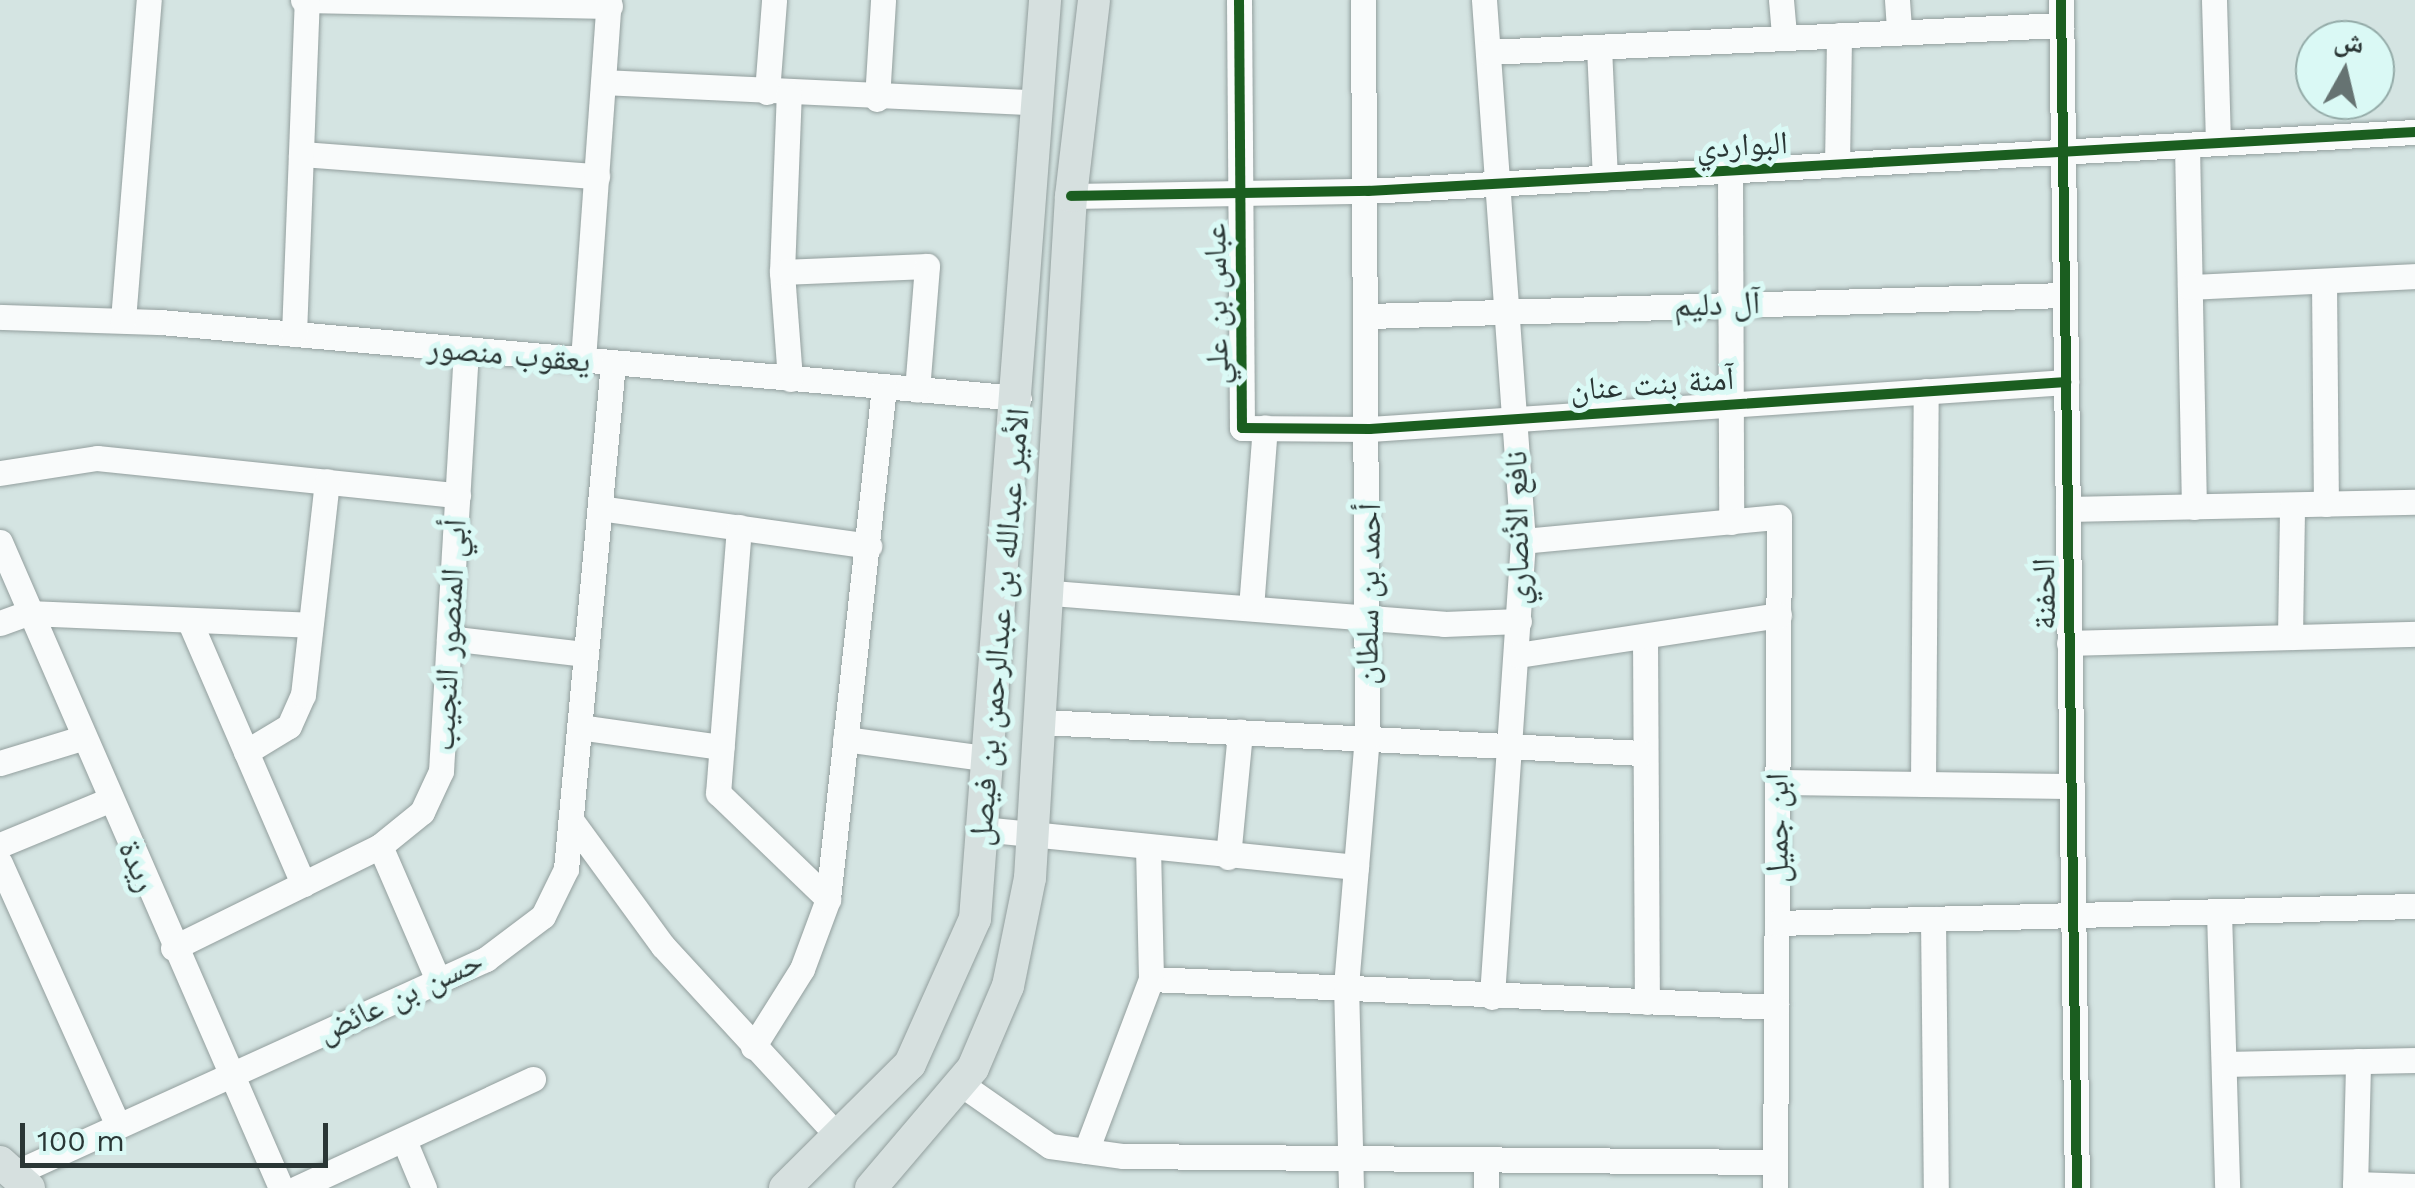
<!DOCTYPE html>
<meta charset="utf-8">
<style>
body{margin:0}
#map{position:relative;width:2415px;height:1188px;overflow:hidden;background:#d4e4e2;font-family:"Work Sans","Noto Naskh Arabic",sans-serif}
div>[style]{position:absolute}
[style*='--x']{left:calc(var(--x)*1px);top:calc(var(--y)*1px);width:calc(var(--w)*1px);rotate:calc(var(--a)*1deg)}
.roads{filter:drop-shadow(0 0 2px #939f9e) drop-shadow(0 0 2px #939f9e)}
.minor>*{height:25px;margin:-12.5px;padding:0 12.5px;transform-origin:12.5px;border-radius:12.5px;background:#f9fbfb}
.major>*{height:32px;margin:-16px;padding:0 16px;transform-origin:16px;border-radius:16px;background:#d6e0df}
.cycleway>*{height:10px;margin:-5px;padding:0 5px;transform-origin:5px;border-radius:5px;background:#1b5e20}
span{translate:-50% -50%;white-space:nowrap;text-align:center;line-height:1.15;-webkit-text-stroke:10px #daf9f5;paint-order:stroke}
.street-label{font-size:32px;color:#2a3635}
.north{position:absolute;left:2295px;top:20px;width:100px;height:100px;box-sizing:border-box;background:#daf9f5;border:2px solid #94aba8;border-radius:50%;rotate:8deg;font-size:28px;font-weight:700;line-height:40px;text-align:center;color:#2a3635}
.north::after{content:'';display:block;margin:auto;width:35px;height:45px;background:#667372;clip-path:polygon(50% 0,100% 100%,50% 72%,0 100%)}
.scale{position:absolute;left:20px;top:1123px;width:308px;height:45px;box-sizing:border-box;border:5px solid #2a3635;border-top:0;padding-left:12px;font-size:30px;line-height:35px;white-space:nowrap;color:#2a3635;-webkit-text-stroke:8px #daf9f5;paint-order:stroke}
</style>
<div id="map">
<div class="roads">
<div class="minor">
<div style="--x:303;--y:0;--w:307;--a:1.1"></div>
<div style="--x:1239;--y:0;--w:428;--a:89.6"></div>
<div style="--x:1242;--y:428;--w:128;--a:0.4"></div>
<div style="--x:1370;--y:429;--w:698;--a:-3.86"></div>
<div style="--x:1484;--y:0;--w:542;--a:85.88"></div>
<div style="--x:1523;--y:541;--w:457;--a:93.9"></div>
<div style="--x:1781;--y:0;--w:38;--a:85"></div>
<div style="--x:1897;--y:0;--w:32;--a:86"></div>
<div style="--x:2061;--y:0;--w:1188;--a:89.23"></div>
<div style="--x:2214;--y:0;--w:143;--a:88.4"></div>
<div style="--x:1599;--y:47;--w:131;--a:87.4"></div>
<div style="--x:1488;--y:52;--w:574;--a:-2.7"></div>
<div style="--x:604;--y:82;--w:432;--a:2.7"></div>
<div style="--x:767;--y:92;--w:92;--a:-85.6"></div>
<div style="--x:877;--y:99;--w:99;--a:-86.5"></div>
<div style="--x:2187;--y:145;--w:362;--a:88.9"></div>
<div style="--x:301;--y:154;--w:297;--a:4.3"></div>
<div style="--x:1837;--y:165;--w:130;--a:-89.1"></div>
<div style="--x:1730;--y:171;--w:351;--a:89.8"></div>
<div style="--x:1071;--y:196;--w:297;--a:-1"></div>
<div style="--x:1368;--y:191;--w:1049;--a:-3.23"></div>
<div style="--x:782;--y:272;--w:179;--a:-87.8"></div>
<div style="--x:2324;--y:281;--w:223;--a:89.5"></div>
<div style="--x:2190;--y:287;--w:225;--a:-2.8"></div>
<div style="--x:1369;--y:316;--w:696;--a:-1.73"></div>
<div style="--x:0;--y:317;--w:160;--a:1.8"></div>
<div style="--x:160;--y:322;--w:862;--a:5.06"></div>
<div style="--x:123;--y:320;--w:321;--a:-85.4"></div>
<div style="--x:294;--y:334;--w:333;--a:-87.8"></div>
<div style="--x:583;--y:360;--w:361;--a:-85.9"></div>
<div style="--x:790;--y:379;--w:107;--a:-94.3"></div>
<div style="--x:782;--y:272;--w:145;--a:-2.4"></div>
<div style="--x:927;--y:266;--w:124;--a:94.6"></div>
<div style="--x:0;--y:473;--w:98;--a:-8.8"></div>
<div style="--x:97;--y:458;--w:363;--a:5.9"></div>
<div style="--x:600;--y:508;--w:272;--a:8"></div>
<div style="--x:2068;--y:509;--w:347;--a:-1.2"></div>
<div style="--x:739;--y:527;--w:267;--a:94.5"></div>
<div style="--x:718;--y:793;--w:153;--a:43.9"></div>
<div style="--x:1523;--y:541;--w:257;--a:-5.4"></div>
<div style="--x:1779;--y:517;--w:671;--a:90.34"></div>
<div style="--x:0;--y:542;--w:704;--a:66.49"></div>
<div style="--x:1052;--y:593;--w:393;--a:4.5"></div>
<div style="--x:1444;--y:624;--w:75;--a:-2.3"></div>
<div style="--x:1251;--y:608;--w:181;--a:-85.6"></div>
<div style="--x:189;--y:620;--w:288;--a:66.6"></div>
<div style="--x:0;--y:623;--w:30;--a:-20"></div>
<div style="--x:28;--y:613;--w:282;--a:2.4"></div>
<div style="--x:1645;--y:636;--w:366;--a:89.7"></div>
<div style="--x:2290;--y:637;--w:132;--a:-89.1"></div>
<div style="--x:449;--y:638;--w:138;--a:6.7"></div>
<div style="--x:2069;--y:643;--w:346;--a:-1.5"></div>
<div style="--x:1518;--y:655;--w:264;--a:-8.7"></div>
<div style="--x:1042;--y:722;--w:601;--a:2.96"></div>
<div style="--x:579;--y:727;--w:144;--a:8"></div>
<div style="--x:845;--y:739;--w:140;--a:7.8"></div>
<div style="--x:246;--y:752;--w:50;--a:-31.2"></div>
<div style="--x:289;--y:726;--w:34;--a:-66"></div>
<div style="--x:303;--y:695;--w:215;--a:-83.6"></div>
<div style="--x:0;--y:763;--w:86;--a:-17"></div>
<div style="--x:1777;--y:782;--w:295;--a:0.8"></div>
<div style="--x:1923;--y:784;--w:393;--a:-89.6"></div>
<div style="--x:571;--y:820;--w:156;--a:53.9"></div>
<div style="--x:663;--y:946;--w:258;--a:47.4"></div>
<div style="--x:982;--y:829;--w:376;--a:5.8"></div>
<div style="--x:0;--y:845;--w:118;--a:-22.4"></div>
<div style="--x:380;--y:846;--w:146;--a:66.6"></div>
<div style="--x:1228;--y:857;--w:126;--a:-84.5"></div>
<div style="--x:0;--y:863;--w:288;--a:65.8"></div>
<div style="--x:2219;--y:912;--w:276;--a:88.3"></div>
<div style="--x:1933;--y:919;--w:269;--a:89.4"></div>
<div style="--x:1777;--y:923;--w:638;--a:-1.53"></div>
<div style="--x:173;--y:948;--w:231;--a:-26.2"></div>
<div style="--x:380;--y:846;--w:54;--a:-39"></div>
<div style="--x:422;--y:812;--w:45;--a:-65.1"></div>
<div style="--x:441;--y:771;--w:422;--a:-86.6"></div>
<div style="--x:1151;--y:979;--w:626;--a:2.57"></div>
<div style="--x:753;--y:1047;--w:92;--a:-57.9"></div>
<div style="--x:802;--y:969;--w:75;--a:-69.6"></div>
<div style="--x:828;--y:899;--w:515;--a:-83.76"></div>
<div style="--x:2224;--y:1064;--w:191;--a:-1.2"></div>
<div style="--x:961;--y:1084;--w:108;--a:34.9"></div>
<div style="--x:1050;--y:1146;--w:74;--a:7.8"></div>
<div style="--x:1123;--y:1156;--w:652;--a:0.53"></div>
<div style="--x:406;--y:1145;--w:47;--a:67.3"></div>
<div style="--x:1086;--y:1151;--w:184;--a:-69.3"></div>
<div style="--x:1151;--y:979;--w:128;--a:-91.3"></div>
<div style="--x:13;--y:1174;--w:520;--a:-24.44"></div>
<div style="--x:486;--y:959;--w:71;--a:-37"></div>
<div style="--x:543;--y:916;--w:52;--a:-63.9"></div>
<div style="--x:566;--y:869;--w:508;--a:-84.69"></div>
<div style="--x:2355;--y:1184;--w:60;--a:1.9"></div>
<div style="--x:297;--y:1188;--w:260;--a:-24.8"></div>
<div style="--x:1351;--y:1188;--w:202;--a:-91.4"></div>
<div style="--x:1346;--y:986;--w:250;--a:-85.2"></div>
<div style="--x:1367;--y:737;--w:737;--a:-90.31"></div>
<div style="--x:1486;--y:1188;--w:25;--a:-90"></div>
<div style="--x:2355;--y:1188;--w:127;--a:-88.6"></div>
</div>
<div class="major">
<div style="--x:0;--y:1162;--w:39;--a:42"></div>
<div style="--x:785;--y:1188;--w:176;--a:-44.8"></div>
<div style="--x:910;--y:1064;--w:159;--a:-65.9"></div>
<div style="--x:975;--y:919;--w:922;--a:-85.64"></div>
<div style="--x:871;--y:1188;--w:157;--a:-49.6"></div>
<div style="--x:973;--y:1068;--w:89;--a:-66.9"></div>
<div style="--x:1008;--y:986;--w:110;--a:-78.5"></div>
<div style="--x:1030;--y:878;--w:683;--a:-86.56"></div>
<div style="--x:1071;--y:196;--w:197;--a:-83.3"></div>
</div>
</div>
<div class="cycleway">
<div style="--x:1239;--y:0;--w:428;--a:89.6"></div>
<div style="--x:1242;--y:428;--w:128;--a:0.4"></div>
<div style="--x:1370;--y:429;--w:698;--a:-3.86"></div>
<div style="--x:2061;--y:0;--w:1188;--a:89.23"></div>
<div style="--x:1071;--y:196;--w:297;--a:-1"></div>
<div style="--x:1368;--y:191;--w:1049;--a:-3.23"></div>
</div>
<div class="street-label">
<span style="left:1742px;top:145px;rotate:-3deg">البواردي</span>
<span style="left:1216px;top:304px;rotate:-91deg">عباس بن علي</span>
<span style="left:1717px;top:304px;rotate:-2deg">آل دليم</span>
<span style="left:509px;top:354px;rotate:5deg">يعقوب منصور</span>
<span style="left:1652px;top:384px;rotate:-4deg">آمنة بنت عنان</span>
<span style="left:1517px;top:528px;rotate:-91deg">نافع الأنصاري</span>
<span style="left:1368px;top:594px;rotate:-89deg">أحمد بن سلطان</span>
<span style="left:2044px;top:594px;rotate:-91deg">الحفنة</span>
<span style="left:999px;top:627px;rotate:-85deg">الأمير عبدالله بن عبدالرحمن بن فيصل</span>
<span style="left:449px;top:635px;rotate:-87deg">أبي المنصور النجيب</span>
<span style="left:1777px;top:828px;rotate:-90deg">ابن جميل</span>
<span style="left:138px;top:866px;rotate:67deg">ريدة</span>
<span style="left:400px;top:996px;rotate:-25deg">حسن بن عائض</span>
</div>
<div class="north">ش</div>
<div class="scale">100 m</div>
</div>
